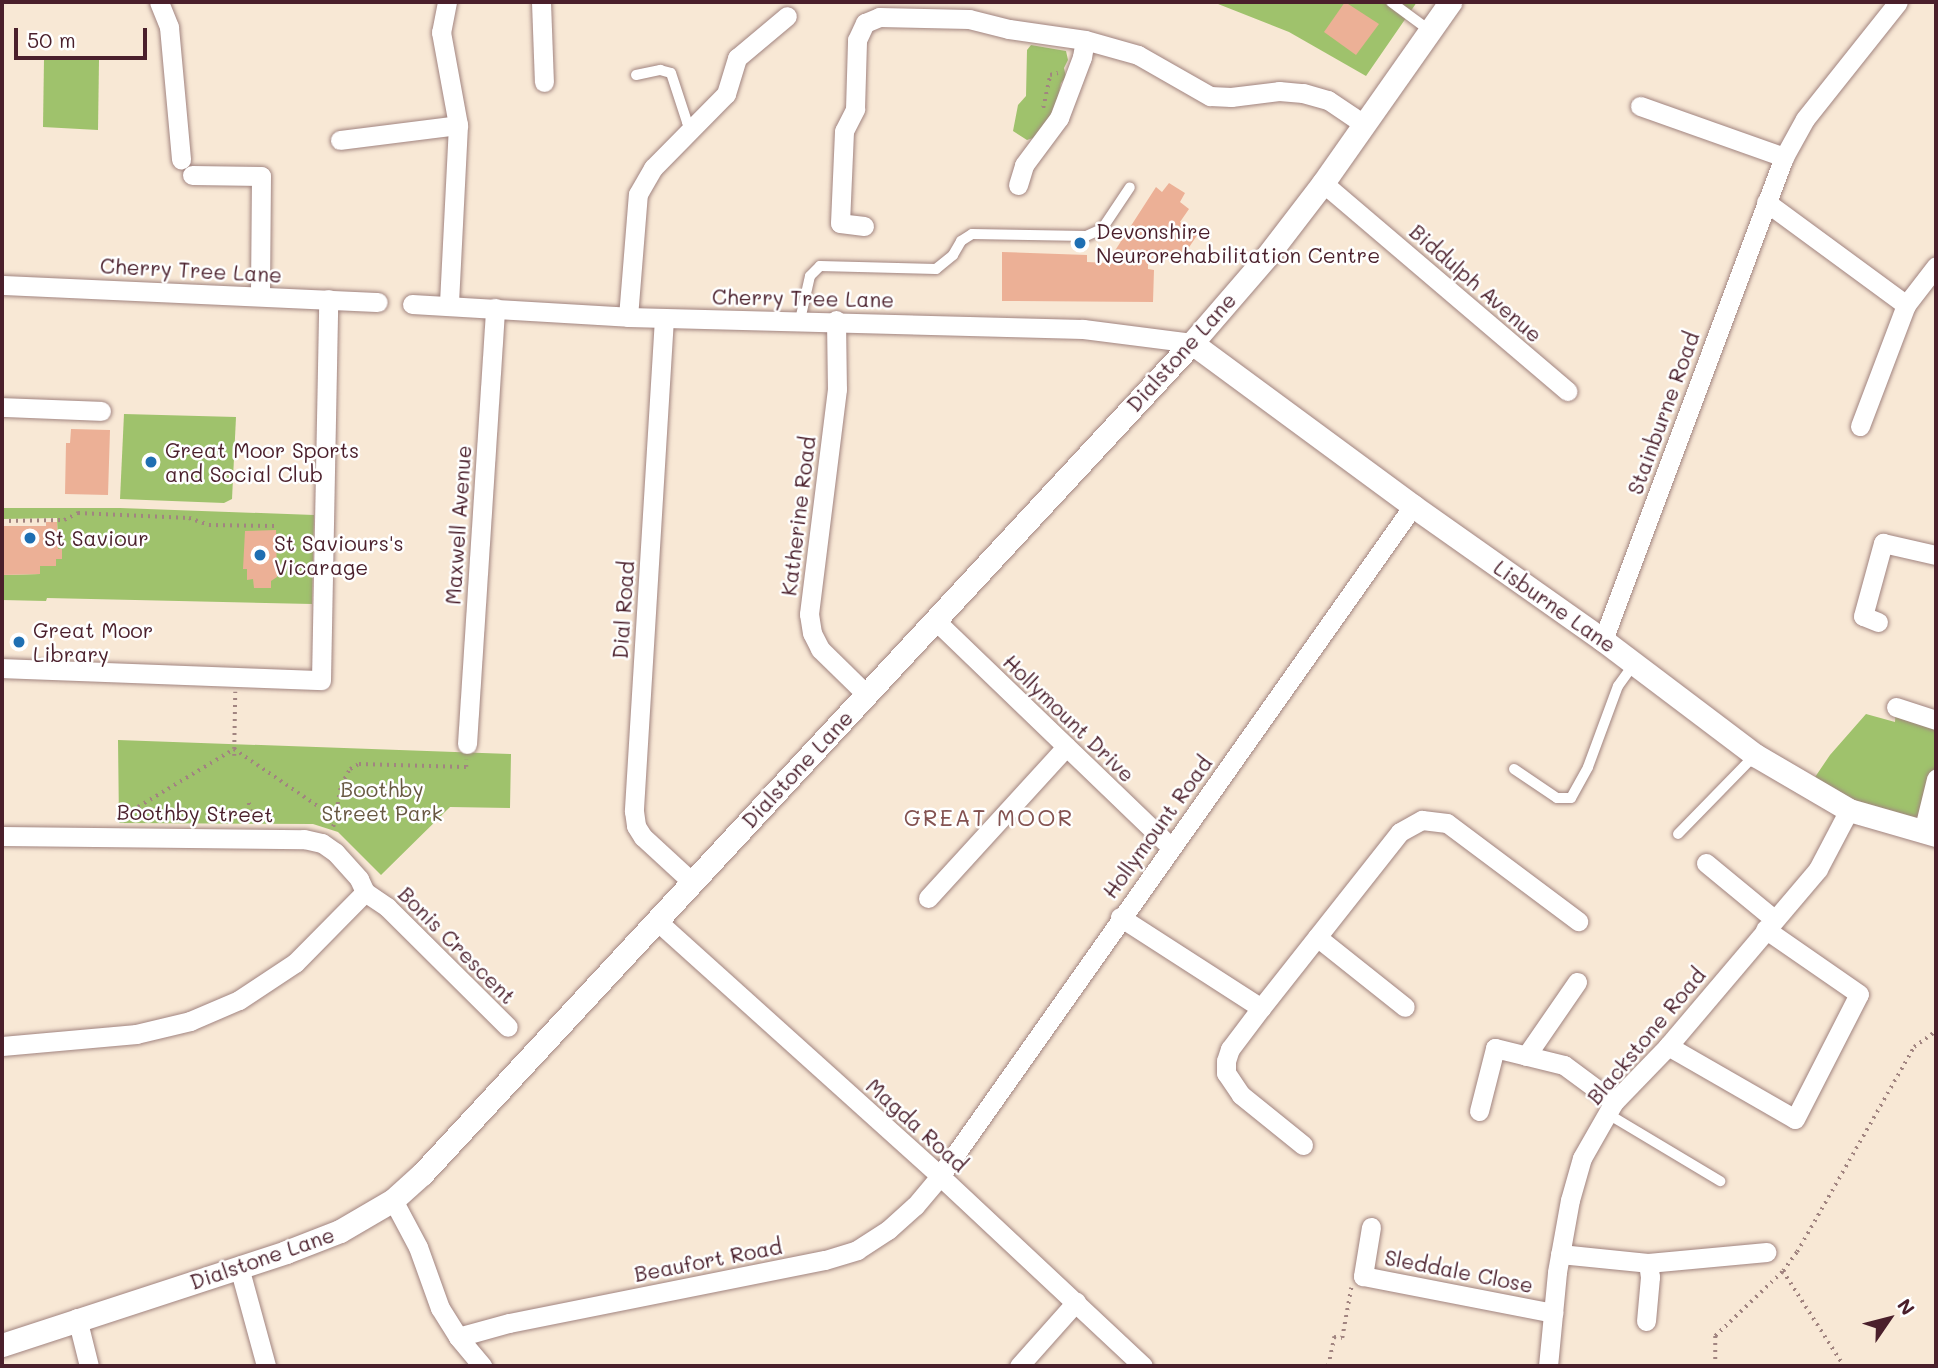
<!DOCTYPE html>
<style>
body{margin:0}
#map{position:relative;width:1938px;height:1368px;overflow:hidden;background:#f8e8d5;font-family:Mali,sans-serif}
div>[style]{position:absolute}
[style*='--x']{left:calc(var(--x)*1px);top:calc(var(--y)*1px);width:calc(var(--w)*1px);rotate:calc(var(--a)*1deg)}
.green>*{inset:0;background:#9fc26c}
.building>*{inset:0;background:#ecb096}
.path>*{height:3.5px;margin-top:-1.75px;transform-origin:0;background:repeating-linear-gradient(90deg,#a18480 0 2px,transparent 0 7px)}
.roads{filter:drop-shadow(0 0 2px #a18480) drop-shadow(0 0 2px #a18480)}
.service>*{height:10px;margin:-5px;padding:0 5px;transform-origin:5px;border-radius:5px;background:#fff}
.minor>*{height:19px;margin:-9.5px;padding:0 9.5px;transform-origin:9.5px;border-radius:9.5px;background:#fff}
.tertiary>*{height:23px;margin:-11.5px;padding:0 11.5px;transform-origin:11.5px;border-radius:11.5px;background:#fff}
.dots>*{width:19px;height:19px;translate:-50% -50%;box-sizing:border-box;border:4px solid #fff;border-radius:50%}
span{translate:-50% -50%;white-space:nowrap;text-align:center;line-height:1.15;-webkit-text-stroke:5px #fff;paint-order:stroke}
.poi-label{font-size:21px;color:#4a1f2b}
.left{translate:0 -50%;text-align:left}
.street-label{font-size:21px;color:#4a1f2b}
.park-label{font-size:21px;color:#685842}
.neighbourhood-label{font-size:23px;color:#835250;letter-spacing:2px}
.frame{position:absolute;inset:0;border:4px solid #4a1f2b;pointer-events:none}
.north{position:absolute;left:1854px;top:1284px;width:70px;height:70px;-webkit-text-stroke:5px #fff;paint-order:stroke;rotate:55deg;font-size:19px;font-weight:700;line-height:28px;text-align:center;color:#4a1f2b}
.north::after{content:'';display:block;margin:auto;width:24px;height:32px;background:#4a1f2b;clip-path:polygon(50% 0,100% 100%,50% 72%,0 100%)}
.scale{position:absolute;left:14px;top:28px;width:133px;height:32px;box-sizing:border-box;border:4px solid #4a1f2b;border-top:0;padding-left:9px;font-size:21px;line-height:24px;white-space:nowrap;color:#4a1f2b;-webkit-text-stroke:5px #fff;paint-order:stroke}
</style>
<div id="map">
<div class="green">
<div style="clip-path:polygon(1213px 2px,1417px 2px,1366px 76px,1289px 32px)"></div>
<div style="clip-path:polygon(1031px 45px,1066px 51px,1068px 60px,1064px 68px,1066px 77px,1061px 83px,1055px 111px,1036px 137px,1027px 140px,1013px 131px,1018px 105px,1026px 96px,1027px 50px)"></div>
<div style="clip-path:polygon(44px 59px,99px 60px,98px 130px,43px 127px)"></div>
<div style="clip-path:polygon(124px 414px,236px 417px,232px 499px,224px 503px,120px 499px)"></div>
<div style="clip-path:polygon(2px 508px,120px 508px,314px 515px,312px 604px,47px 598px,46px 601px,2px 600px,2px 575px,40px 574px,40px 566px,56px 566px,56px 559px,62px 558px,62px 549px,58px 549px,57px 518px,2px 519px)"></div>
<div style="clip-path:polygon(1896px 707px,1936px 720px,1936px 835px,1809px 786px,1830px 755px,1866px 714px,1895px 722px)"></div>
<div style="clip-path:polygon(118px 740px,511px 754px,510px 808px,450px 807px,381px 875px,338px 832px,313px 824px,119px 823px)"></div>
</div>
<div class="building">
<div style="clip-path:polygon(1345px 2px,1379px 24px,1356px 55px,1324px 32px)"></div>
<div style="clip-path:polygon(1169px 183px,1185px 193px,1180px 202px,1189px 209px,1180px 222px,1198px 234px,1177px 265px,1157px 252px,1148px 264px,1148px 269px,1154px 270px,1153px 302px,1002px 301px,1002px 252px,1087px 255px,1087px 262px,1107px 263px,1156px 187px,1162px 192px)"></div>
<div style="clip-path:polygon(71px 429px,110px 430px,108px 495px,65px 494px,66px 443px,70px 443px)"></div>
<div style="clip-path:polygon(46px 522px,57px 522px,58px 549px,62px 549px,62px 559px,56px 559px,56px 566px,40px 566px,40px 574px,2px 575px,2px 526px,46px 526px)"></div>
<div style="clip-path:polygon(276px 530px,277px 577px,271px 581px,271px 588px,254px 588px,253px 579px,247px 580px,247px 569px,243px 569px,245px 531px)"></div>
</div>
<div class="path">
<div style="--x:1043;--y:108;--w:34;--a:-78"></div>
<div style="--x:1050;--y:75;--w:8;--a:-14"></div>
<div style="--x:2;--y:521;--w:62;--a:-0.9"></div>
<div style="--x:64;--y:520;--w:16;--a:-27"></div>
<div style="--x:78;--y:513;--w:111;--a:2.6"></div>
<div style="--x:189;--y:518;--w:21;--a:19"></div>
<div style="--x:209;--y:525;--w:66;--a:0.9"></div>
<div style="--x:234;--y:756;--w:7;--a:-90"></div>
<div style="--x:234;--y:749;--w:122;--a:34.3"></div>
<div style="--x:335;--y:818;--w:12;--a:99"></div>
<div style="--x:249;--y:803;--w:18;--a:77"></div>
<div style="--x:335;--y:818;--w:34;--a:-80"></div>
<div style="--x:341;--y:785;--w:18;--a:-61"></div>
<div style="--x:350;--y:769;--w:10;--a:-29"></div>
<div style="--x:359;--y:764;--w:107;--a:1.6"></div>
<div style="--x:466;--y:767;--w:7;--a:-90"></div>
<div style="--x:126;--y:819;--w:5;--a:-90"></div>
<div style="--x:126;--y:814;--w:126;--a:-31"></div>
<div style="--x:234;--y:749;--w:57;--a:-89"></div>
<div style="--x:1783;--y:1271;--w:113;--a:57.3"></div>
<div style="--x:1328;--y:1366;--w:30;--a:-78"></div>
<div style="--x:1334;--y:1337;--w:8;--a:7"></div>
<div style="--x:1342;--y:1338;--w:51;--a:-79.8"></div>
<div style="--x:1715;--y:1366;--w:30;--a:-90"></div>
<div style="--x:1715;--y:1336;--w:94;--a:-43.7"></div>
<div style="--x:1783;--y:1271;--w:24;--a:-54"></div>
<div style="--x:1797;--y:1252;--w:236;--a:-60.3"></div>
<div style="--x:1914;--y:1047;--w:27;--a:-36"></div>
</div>
<div class="roads">
<div class="service">
<div style="--x:1391;--y:2;--w:47;--a:36.4"></div>
<div style="--x:636;--y:75;--w:25;--a:-12"></div>
<div style="--x:660;--y:70;--w:11;--a:15"></div>
<div style="--x:671;--y:73;--w:52;--a:71.9"></div>
<div style="--x:687;--y:122;--w:8;--a:45"></div>
<div style="--x:800;--y:320;--w:45;--a:-77.2"></div>
<div style="--x:810;--y:276;--w:14;--a:-45"></div>
<div style="--x:820;--y:266;--w:116;--a:1.5"></div>
<div style="--x:936;--y:269;--w:22;--a:-39"></div>
<div style="--x:953;--y:255;--w:16;--a:-60"></div>
<div style="--x:961;--y:241;--w:13;--a:-32"></div>
<div style="--x:972;--y:234;--w:114;--a:1"></div>
<div style="--x:1086;--y:236;--w:17;--a:-24"></div>
<div style="--x:1102;--y:229;--w:50;--a:-56.3"></div>
<div style="--x:1514;--y:769;--w:52;--a:34"></div>
<div style="--x:1557;--y:798;--w:14;--a:0"></div>
<div style="--x:1571;--y:798;--w:35;--a:-61"></div>
<div style="--x:1588;--y:767;--w:86;--a:-69.7"></div>
<div style="--x:1618;--y:686;--w:27;--a:-54"></div>
<div style="--x:1678;--y:834;--w:110;--a:-45.7"></div>
<div style="--x:1608;--y:1114;--w:131;--a:30.9"></div>
</div>
<div class="minor">
<div style="--x:159;--y:2;--w:27;--a:68"></div>
<div style="--x:169;--y:27;--w:133;--a:84.8"></div>
<div style="--x:447;--y:2;--w:31;--a:101"></div>
<div style="--x:441;--y:32;--w:95;--a:79.6"></div>
<div style="--x:458;--y:125;--w:180;--a:92.9"></div>
<div style="--x:541;--y:2;--w:80;--a:87.9"></div>
<div style="--x:1640;--y:106;--w:153;--a:19.5"></div>
<div style="--x:340;--y:140;--w:119;--a:-7.2"></div>
<div style="--x:192;--y:175;--w:69;--a:0.8"></div>
<div style="--x:261;--y:176;--w:120;--a:90.5"></div>
<div style="--x:1323;--y:183;--w:321;--a:40.4"></div>
<div style="--x:1018;--y:185;--w:21;--a:-73"></div>
<div style="--x:1024;--y:165;--w:59;--a:-53.3"></div>
<div style="--x:1059;--y:118;--w:65;--a:-69.3"></div>
<div style="--x:1082;--y:57;--w:17;--a:-80"></div>
<div style="--x:1766;--y:202;--w:174;--a:36.3"></div>
<div style="--x:864;--y:226;--w:24;--a:-173"></div>
<div style="--x:840;--y:223;--w:92;--a:-87.5"></div>
<div style="--x:844;--y:131;--w:25;--a:-63"></div>
<div style="--x:855;--y:109;--w:69;--a:-88.3"></div>
<div style="--x:857;--y:40;--w:19;--a:-65"></div>
<div style="--x:865;--y:23;--w:15;--a:-23"></div>
<div style="--x:879;--y:17;--w:90;--a:1.3"></div>
<div style="--x:969;--y:19;--w:41;--a:14"></div>
<div style="--x:1009;--y:29;--w:77;--a:8.2"></div>
<div style="--x:1085;--y:40;--w:55;--a:15.8"></div>
<div style="--x:1138;--y:55;--w:83;--a:29.7"></div>
<div style="--x:1210;--y:96;--w:21;--a:3"></div>
<div style="--x:1231;--y:97;--w:48;--a:-7.1"></div>
<div style="--x:1279;--y:91;--w:24;--a:5"></div>
<div style="--x:1303;--y:93;--w:26;--a:16"></div>
<div style="--x:1328;--y:100;--w:41;--a:34.1"></div>
<div style="--x:2;--y:285;--w:376;--a:2.6"></div>
<div style="--x:412;--y:304;--w:216;--a:3.4"></div>
<div style="--x:628;--y:317;--w:455;--a:1.5"></div>
<div style="--x:1083;--y:329;--w:110;--a:7.3"></div>
<div style="--x:628;--y:317;--w:123;--a:-85.4"></div>
<div style="--x:638;--y:194;--w:30;--a:-60"></div>
<div style="--x:653;--y:168;--w:104;--a:-45.4"></div>
<div style="--x:726;--y:94;--w:38;--a:-73"></div>
<div style="--x:737;--y:58;--w:65;--a:-40"></div>
<div style="--x:664;--y:318;--w:494;--a:93.5"></div>
<div style="--x:634;--y:811;--w:15;--a:82"></div>
<div style="--x:636;--y:826;--w:13;--a:58"></div>
<div style="--x:643;--y:837;--w:67;--a:42.6"></div>
<div style="--x:836;--y:320;--w:69;--a:89.2"></div>
<div style="--x:837;--y:389;--w:227;--a:97.1"></div>
<div style="--x:809;--y:614;--w:19;--a:81"></div>
<div style="--x:812;--y:633;--w:18;--a:63"></div>
<div style="--x:820;--y:649;--w:66;--a:44.4"></div>
<div style="--x:2;--y:407;--w:99;--a:2.3"></div>
<div style="--x:1860;--y:426;--w:129;--a:-69.2"></div>
<div style="--x:1906;--y:305;--w:49;--a:-52.4"></div>
<div style="--x:936;--y:621;--w:326;--a:43.9"></div>
<div style="--x:1878;--y:622;--w:16;--a:-158"></div>
<div style="--x:1863;--y:616;--w:76;--a:-74.7"></div>
<div style="--x:1883;--y:543;--w:54;--a:12.8"></div>
<div style="--x:1603;--y:640;--w:516;--a:-69.46"></div>
<div style="--x:1784;--y:157;--w:43;--a:-61.1"></div>
<div style="--x:1805;--y:119;--w:149;--a:-51.5"></div>
<div style="--x:2;--y:668;--w:319;--a:2.2"></div>
<div style="--x:321;--y:680;--w:381;--a:-88.9"></div>
<div style="--x:1896;--y:707;--w:42;--a:18"></div>
<div style="--x:467;--y:744;--w:437;--a:-86.3"></div>
<div style="--x:1923;--y:832;--w:55;--a:-76.2"></div>
<div style="--x:2;--y:836;--w:302;--a:0.6"></div>
<div style="--x:304;--y:839;--w:18;--a:13"></div>
<div style="--x:322;--y:843;--w:16;--a:35"></div>
<div style="--x:335;--y:852;--w:36;--a:48"></div>
<div style="--x:359;--y:879;--w:14;--a:65"></div>
<div style="--x:1706;--y:863;--w:88;--a:39.5"></div>
<div style="--x:928;--y:898;--w:205;--a:-47.6"></div>
<div style="--x:1120;--y:917;--w:168;--a:32.8"></div>
<div style="--x:657;--y:921;--w:381;--a:42"></div>
<div style="--x:940;--y:1176;--w:278;--a:43.1"></div>
<div style="--x:1317;--y:937;--w:112;--a:38.5"></div>
<div style="--x:2;--y:1046;--w:135;--a:-5.1"></div>
<div style="--x:136;--y:1034;--w:56;--a:-13.5"></div>
<div style="--x:190;--y:1021;--w:53;--a:-23.2"></div>
<div style="--x:239;--y:1000;--w:67;--a:-33.5"></div>
<div style="--x:295;--y:963;--w:100;--a:-45.4"></div>
<div style="--x:365;--y:892;--w:27;--a:34"></div>
<div style="--x:387;--y:907;--w:170;--a:44.8"></div>
<div style="--x:1668;--y:1046;--w:146;--a:29.9"></div>
<div style="--x:1795;--y:1119;--w:140;--a:-62.9"></div>
<div style="--x:1859;--y:994;--w:114;--a:-145.3"></div>
<div style="--x:1526;--y:1056;--w:90;--a:-55.4"></div>
<div style="--x:1479;--y:1111;--w:65;--a:-75.7"></div>
<div style="--x:1495;--y:1048;--w:71;--a:13.8"></div>
<div style="--x:1564;--y:1065;--w:62;--a:36.5"></div>
<div style="--x:1303;--y:1145;--w:80;--a:-141.1"></div>
<div style="--x:1241;--y:1095;--w:27;--a:-124"></div>
<div style="--x:1226;--y:1073;--w:12;--a:-90"></div>
<div style="--x:1226;--y:1061;--w:13;--a:-72"></div>
<div style="--x:1230;--y:1049;--w:51;--a:-52.9"></div>
<div style="--x:1261;--y:1008;--w:224;--a:-51.7"></div>
<div style="--x:1400;--y:832;--w:25;--a:-29"></div>
<div style="--x:1422;--y:820;--w:25;--a:7"></div>
<div style="--x:1447;--y:823;--w:164;--a:36.8"></div>
<div style="--x:393;--y:1200;--w:53;--a:62"></div>
<div style="--x:418;--y:1247;--w:65;--a:70.2"></div>
<div style="--x:440;--y:1308;--w:34;--a:58"></div>
<div style="--x:458;--y:1337;--w:38;--a:50"></div>
<div style="--x:1371;--y:1227;--w:50;--a:99.3"></div>
<div style="--x:1363;--y:1276;--w:194;--a:11"></div>
<div style="--x:1560;--y:1254;--w:88;--a:5.8"></div>
<div style="--x:1648;--y:1263;--w:119;--a:-5.3"></div>
<div style="--x:239;--y:1267;--w:103;--a:74.7"></div>
<div style="--x:77;--y:1318;--w:49;--a:76"></div>
<div style="--x:1646;--y:1321;--w:44;--a:-84.8"></div>
<div style="--x:1650;--y:1277;--w:14;--a:-98"></div>
<div style="--x:458;--y:1337;--w:53;--a:-15.4"></div>
<div style="--x:509;--y:1323;--w:322;--a:-11.3"></div>
<div style="--x:825;--y:1260;--w:34;--a:-17"></div>
<div style="--x:857;--y:1250;--w:37;--a:-33"></div>
<div style="--x:888;--y:1230;--w:36;--a:-42"></div>
<div style="--x:915;--y:1206;--w:39;--a:-50"></div>
<div style="--x:940;--y:1176;--w:820;--a:-54.78"></div>
<div style="--x:1019;--y:1366;--w:86;--a:-48.3"></div>
<div style="--x:1548;--y:1366;--w:94;--a:-84.5"></div>
<div style="--x:1557;--y:1272;--w:73;--a:-79.8"></div>
<div style="--x:1570;--y:1200;--w:44;--a:-74.1"></div>
<div style="--x:1582;--y:1158;--w:64;--a:-60.3"></div>
<div style="--x:1614;--y:1102;--w:78;--a:-46"></div>
<div style="--x:1668;--y:1046;--w:232;--a:-49.7"></div>
<div style="--x:1818;--y:869;--w:67;--a:-62.3"></div>
</div>
<div class="tertiary">
<div style="--x:1192;--y:343;--w:275;--a:36.4"></div>
<div style="--x:1413;--y:506;--w:232;--a:35.2"></div>
<div style="--x:1603;--y:640;--w:191;--a:37.1"></div>
<div style="--x:1755;--y:755;--w:109;--a:30.3"></div>
<div style="--x:1849;--y:810;--w:91;--a:16"></div>
<div style="--x:2;--y:1345;--w:299;--a:-18.1"></div>
<div style="--x:286;--y:1252;--w:58;--a:-21.3"></div>
<div style="--x:340;--y:1231;--w:61;--a:-30.3"></div>
<div style="--x:393;--y:1200;--w:39;--a:-42"></div>
<div style="--x:422;--y:1174;--w:1133;--a:-47.18"></div>
<div style="--x:1192;--y:343;--w:115;--a:-49.2"></div>
<div style="--x:1267;--y:256;--w:92;--a:-52.5"></div>
<div style="--x:1323;--y:183;--w:221;--a:-54.9"></div>
</div>
</div>
<div class="dots">
<div style="left:1080px;top:243px;background:#1f6fb2"></div>
<div style="left:151px;top:462px;background:#1f6fb2"></div>
<div style="left:30px;top:538px;background:#1f6fb2"></div>
<div style="left:260px;top:555px;background:#1f6fb2"></div>
<div style="left:19px;top:642px;background:#1f6fb2"></div>
</div>
<div class="poi-label">
<span class="left" style="left:1096px;top:243px">Devonshire<br>Neurorehabilitation Centre</span>
<span class="left" style="left:165px;top:462px">Great Moor Sports<br>and Social Club</span>
<span class="left" style="left:44px;top:538px">St Saviour</span>
<span class="left" style="left:274px;top:555px">St Saviours's<br>Vicarage</span>
<span class="left" style="left:33px;top:642px">Great Moor<br>Library</span>
</div>
<div class="street-label">
<span style="left:191px;top:270px;rotate:3deg">Cherry Tree Lane</span>
<span style="left:1476px;top:283px;rotate:41deg">Biddulph Avenue</span>
<span style="left:803px;top:298px;rotate:1deg">Cherry Tree Lane</span>
<span style="left:1181px;top:352px;rotate:-48deg">Dialstone Lane</span>
<span style="left:1663px;top:413px;rotate:-70deg">Stainburne Road</span>
<span style="left:798px;top:516px;rotate:-83deg">Katherine Road</span>
<span style="left:458px;top:525px;rotate:-86deg">Maxwell Avenue</span>
<span style="left:1555px;top:606px;rotate:35deg">Lisburne Lane</span>
<span style="left:623px;top:610px;rotate:-86deg">Dial Road</span>
<span style="left:1069px;top:718px;rotate:44deg">Hollymount Drive</span>
<span style="left:797px;top:769px;rotate:-47deg">Dialstone Lane</span>
<span style="left:195px;top:813px;rotate:1deg">Boothby Street</span>
<span style="left:1157px;top:827px;rotate:-54deg">Hollymount Road</span>
<span style="left:457px;top:945px;rotate:45deg">Bonis Crescent</span>
<span style="left:1646px;top:1036px;rotate:-50deg">Blackstone Road</span>
<span style="left:917px;top:1125px;rotate:42deg">Magda Road</span>
<span style="left:262px;top:1258px;rotate:-19deg">Dialstone Lane</span>
<span style="left:708px;top:1260px;rotate:-11deg">Beaufort Road</span>
<span style="left:1459px;top:1271px;rotate:11deg">Sleddale Close</span>
</div>
<div class="park-label">
<span style="left:382px;top:801px">Boothby<br>Street Park</span>
</div>
<div class="neighbourhood-label">
<span style="left:989px;top:817px">GREAT MOOR</span>
</div>
<div class="frame"></div>
<div class="north">N</div>
<div class="scale">50 m</div>
</div>
